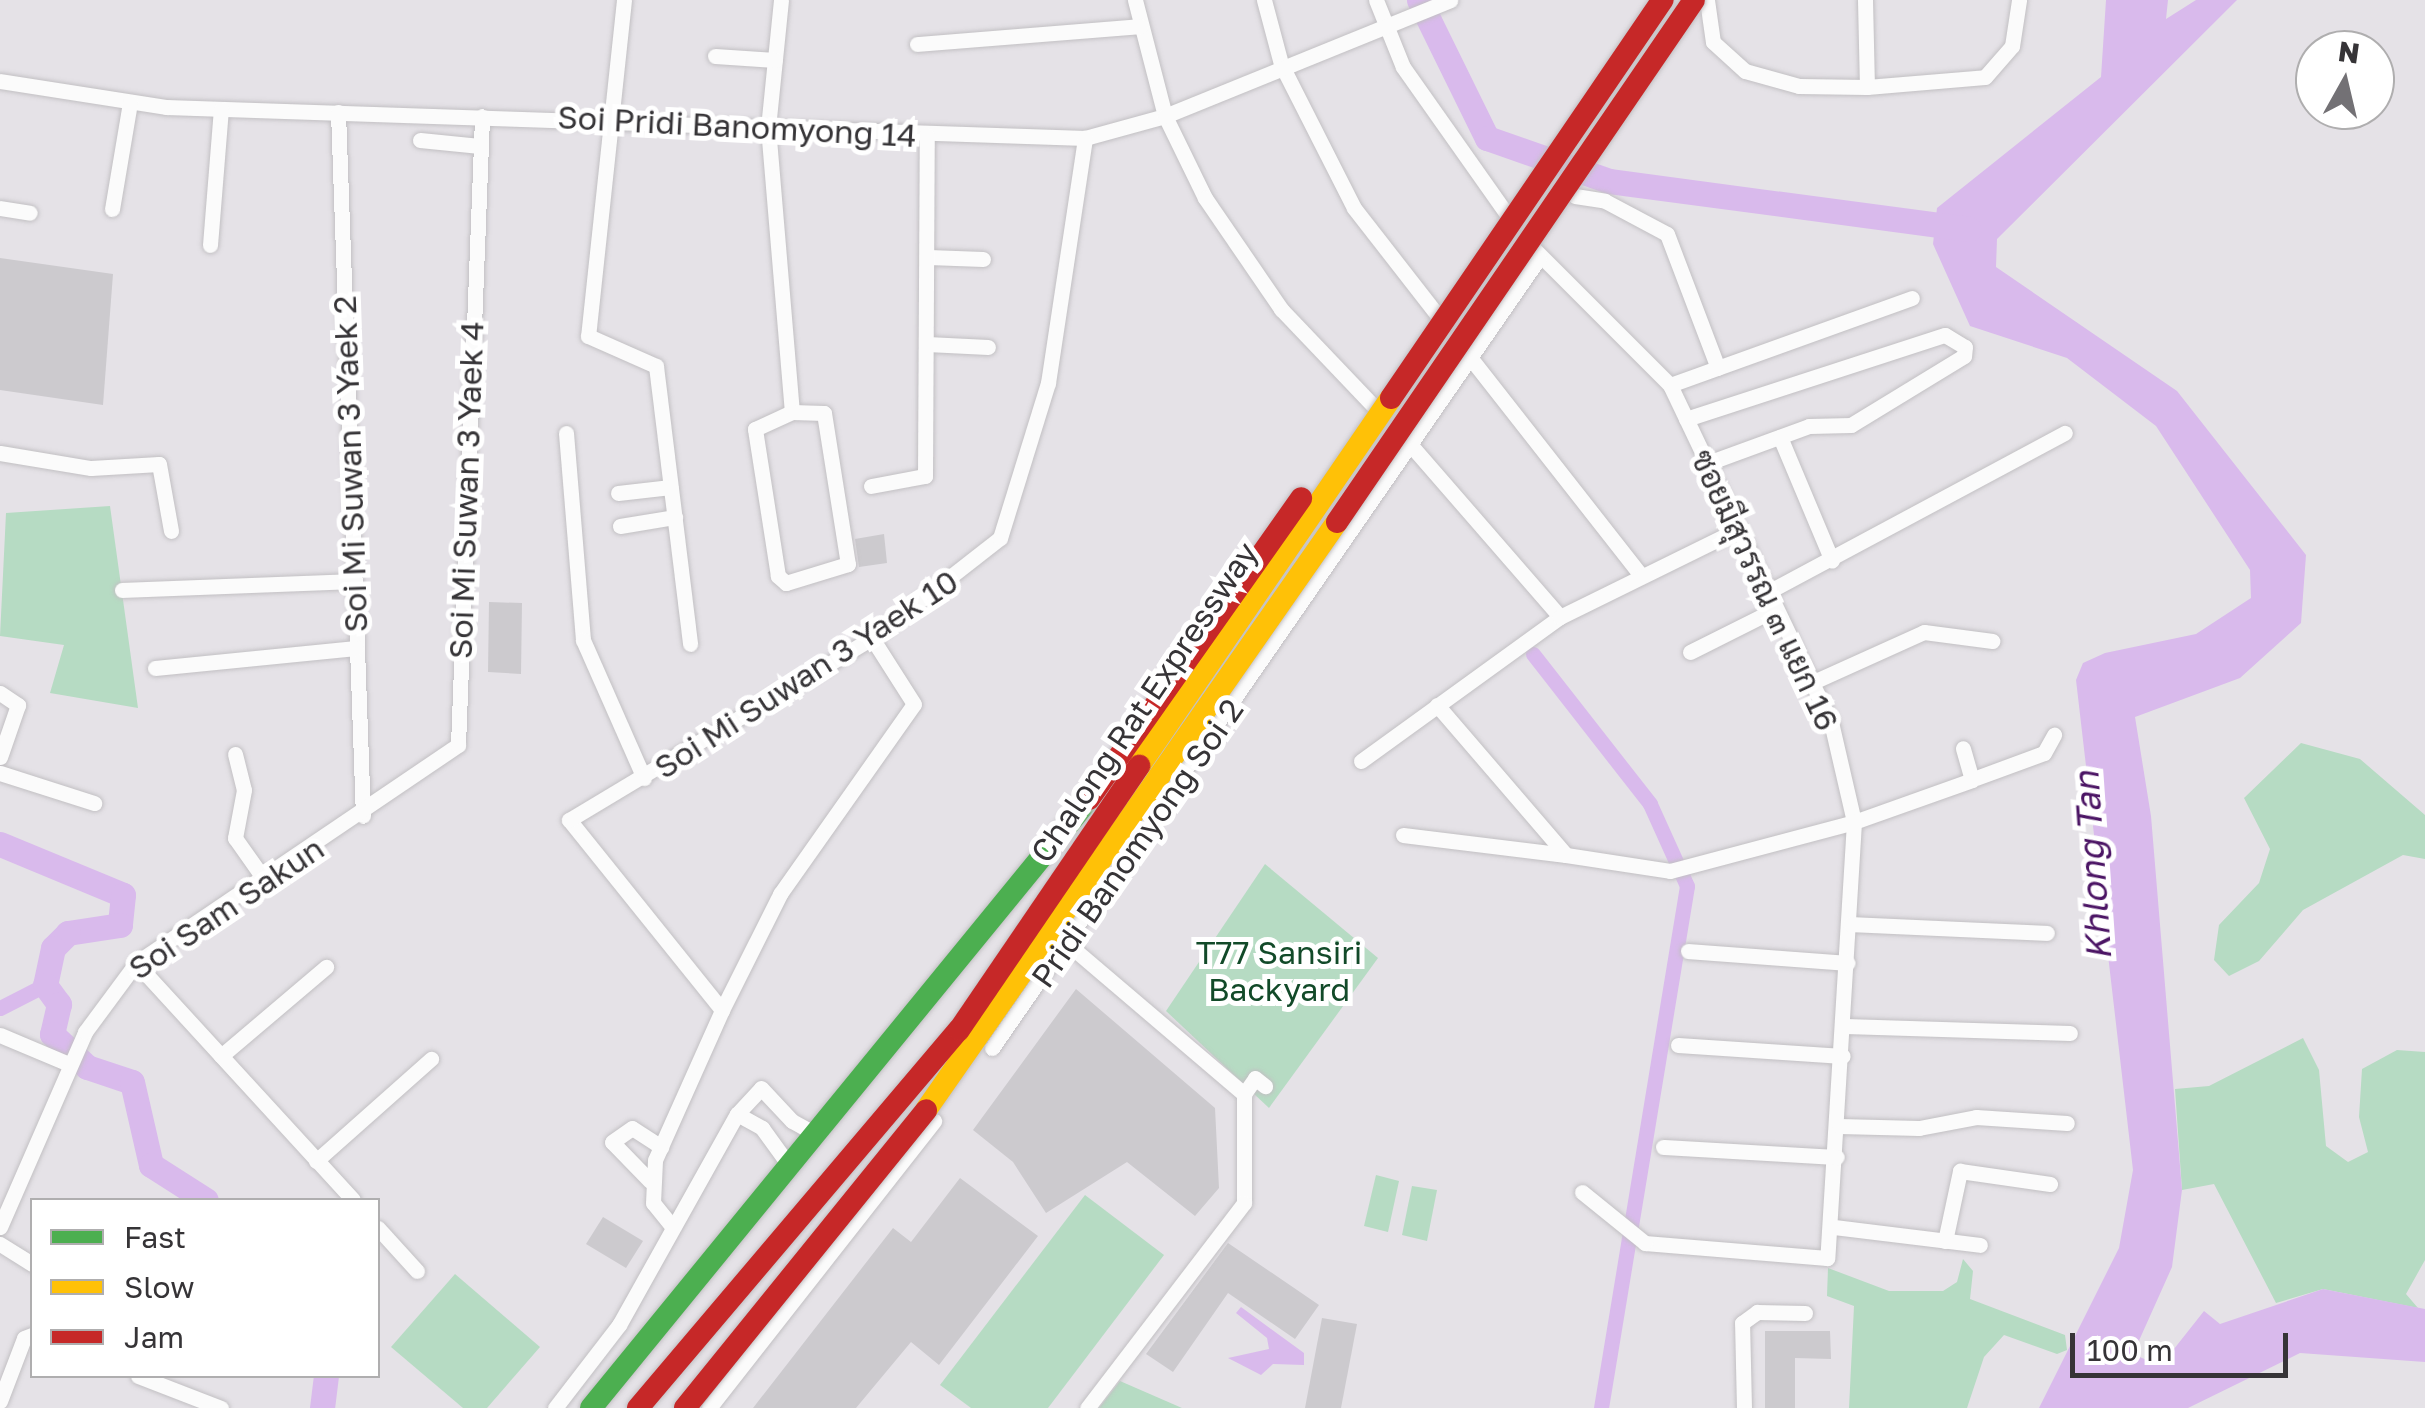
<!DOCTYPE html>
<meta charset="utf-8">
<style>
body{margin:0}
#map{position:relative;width:2425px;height:1408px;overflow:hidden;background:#e5e2e7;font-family:"Golos Text",Sarabun,sans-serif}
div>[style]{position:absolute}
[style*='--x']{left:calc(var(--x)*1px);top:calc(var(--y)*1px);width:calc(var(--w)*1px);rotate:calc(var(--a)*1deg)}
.green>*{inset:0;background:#b6dbc3}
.water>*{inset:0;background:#d9baec}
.canal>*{height:15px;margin:-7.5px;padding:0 7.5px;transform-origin:7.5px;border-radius:7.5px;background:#d9baec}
.river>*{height:25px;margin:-12.5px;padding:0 12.5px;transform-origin:12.5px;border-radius:12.5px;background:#d9baec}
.building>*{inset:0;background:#cccace}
.roads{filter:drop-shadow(0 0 2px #c2c0c3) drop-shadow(0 0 2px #c2c0c3)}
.street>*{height:15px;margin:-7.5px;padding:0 7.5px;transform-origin:7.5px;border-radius:7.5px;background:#fbfbfb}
.fast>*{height:22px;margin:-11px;padding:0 11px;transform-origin:11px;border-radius:11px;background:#4caf50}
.bridges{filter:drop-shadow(0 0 2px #c2c0c3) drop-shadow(0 0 2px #c2c0c3)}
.slow-bridge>*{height:22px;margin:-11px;padding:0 11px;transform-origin:11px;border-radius:11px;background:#ffc107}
.jam-bridge>*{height:22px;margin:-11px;padding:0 11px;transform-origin:11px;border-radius:11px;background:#c62828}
span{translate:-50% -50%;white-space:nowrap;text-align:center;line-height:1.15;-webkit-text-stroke:10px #fff;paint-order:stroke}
.street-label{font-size:32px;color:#363437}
.park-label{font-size:32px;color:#124a29}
.water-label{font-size:35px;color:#4b1464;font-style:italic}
.legend{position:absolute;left:30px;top:1198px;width:350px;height:180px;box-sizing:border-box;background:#fff;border:2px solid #afaeaf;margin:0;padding:12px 18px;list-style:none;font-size:30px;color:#363437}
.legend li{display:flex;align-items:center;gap:20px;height:50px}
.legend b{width:50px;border:2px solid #afaeaf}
.north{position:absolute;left:2295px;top:30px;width:100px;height:100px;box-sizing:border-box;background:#fff;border:2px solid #afaeaf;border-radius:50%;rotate:8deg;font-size:28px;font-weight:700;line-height:40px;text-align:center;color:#363437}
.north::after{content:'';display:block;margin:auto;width:35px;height:45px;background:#737175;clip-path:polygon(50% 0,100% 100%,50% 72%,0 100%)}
.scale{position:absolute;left:2070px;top:1333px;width:218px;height:45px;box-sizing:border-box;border:5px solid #363437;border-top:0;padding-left:12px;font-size:30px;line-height:35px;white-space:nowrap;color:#363437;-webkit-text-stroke:8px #fff;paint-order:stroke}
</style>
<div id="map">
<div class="green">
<div style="clip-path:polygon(110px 506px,138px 708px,50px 693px,64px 645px,0 636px,6px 513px)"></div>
<div style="clip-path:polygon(2301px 743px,2360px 759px,2425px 815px,2425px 859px,2403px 855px,2303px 910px,2259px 961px,2229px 976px,2214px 960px,2219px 925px,2259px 883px,2270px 849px,2244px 798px)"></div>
<div style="clip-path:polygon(1265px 864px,1378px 958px,1269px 1108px,1166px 1011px)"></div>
<div style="clip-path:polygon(2303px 1038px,2319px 1070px,2326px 1146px,2348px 1162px,2368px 1152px,2359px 1117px,2362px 1069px,2397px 1050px,2425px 1052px,2425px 1260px,2406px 1294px,2418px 1308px,2323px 1289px,2276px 1303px,2214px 1184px,2182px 1190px,2175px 1089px,2209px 1086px)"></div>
<div style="clip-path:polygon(1376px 1175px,1399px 1181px,1388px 1232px,1364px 1226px)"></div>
<div style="clip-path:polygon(1412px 1186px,1437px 1190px,1427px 1241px,1402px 1235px)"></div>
<div style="clip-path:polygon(1085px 1195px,1164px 1255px,1048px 1408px,971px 1408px,940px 1385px)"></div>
<div style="clip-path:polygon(1963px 1259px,1973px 1271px,1970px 1299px,2065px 1335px,2067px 1350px,2057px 1354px,2004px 1335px,1984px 1357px,1967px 1408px,1849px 1408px,1854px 1306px,1827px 1296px,1828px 1268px,1889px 1291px,1943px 1291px,1957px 1282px)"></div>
<div style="clip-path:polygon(455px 1274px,540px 1347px,487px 1408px,463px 1408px,391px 1347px)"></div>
<div style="clip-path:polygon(1120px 1381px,1182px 1408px,1099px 1408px)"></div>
</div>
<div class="water">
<div style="clip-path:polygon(2106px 0,2168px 0,2166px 19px,2196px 0,2237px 0,1997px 239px,1996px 267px,2177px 391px,2306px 555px,2301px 623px,2240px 678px,2135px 717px,2151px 816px,2182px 1190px,2172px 1267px,2133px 1354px,2151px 1362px,2160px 1349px,2170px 1354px,2204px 1311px,2220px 1324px,2323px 1289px,2425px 1309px,2425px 1362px,2300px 1353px,2188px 1408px,2039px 1408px,2119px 1248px,2133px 1170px,2076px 680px,2083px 663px,2105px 653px,2196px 634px,2251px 598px,2250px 570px,2156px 426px,2067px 358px,1970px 326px,1933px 244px,1937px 208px,2101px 77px)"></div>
<div style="clip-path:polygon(1241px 1307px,1304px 1353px,1304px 1365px,1273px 1364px,1261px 1375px,1228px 1358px,1269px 1349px,1267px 1338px,1236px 1313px)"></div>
</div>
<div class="canal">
<div style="--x:1533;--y:654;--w:190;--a:52"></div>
<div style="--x:1650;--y:804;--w:90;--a:65.7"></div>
<div style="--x:1687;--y:886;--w:529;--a:99.36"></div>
<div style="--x:0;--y:1008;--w:51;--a:-27.1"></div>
</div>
<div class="river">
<div style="--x:1419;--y:0;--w:154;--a:63.8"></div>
<div style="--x:1487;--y:138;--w:129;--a:19.4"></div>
<div style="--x:1609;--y:181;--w:363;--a:7.6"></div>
<div style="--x:0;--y:844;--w:133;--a:22.5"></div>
<div style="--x:123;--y:895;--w:30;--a:96"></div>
<div style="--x:120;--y:925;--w:53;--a:171.3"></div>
<div style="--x:68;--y:933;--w:21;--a:135"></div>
<div style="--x:53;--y:948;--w:38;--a:102"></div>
<div style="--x:45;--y:985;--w:24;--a:54"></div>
<div style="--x:59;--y:1004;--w:31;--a:103"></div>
<div style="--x:52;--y:1034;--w:48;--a:43.3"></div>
<div style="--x:87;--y:1067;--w:47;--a:18.4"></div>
<div style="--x:132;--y:1082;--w:85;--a:77.1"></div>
<div style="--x:151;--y:1165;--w:65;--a:32.5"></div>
<div style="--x:322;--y:1408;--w:32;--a:-83"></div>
</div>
<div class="building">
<div style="clip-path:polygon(0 258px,113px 274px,103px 405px,0 390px)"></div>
<div style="clip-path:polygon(884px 534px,887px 563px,859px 567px,855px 539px)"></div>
<div style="clip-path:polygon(489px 602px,522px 603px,521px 674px,488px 672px)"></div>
<div style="clip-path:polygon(1076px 989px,1215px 1108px,1219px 1188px,1195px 1216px,1127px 1162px,1046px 1213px,1013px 1162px,973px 1130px)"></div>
<div style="clip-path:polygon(960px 1178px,1038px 1236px,939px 1365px,911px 1342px,856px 1408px,753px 1408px,893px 1228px,911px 1242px)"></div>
<div style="clip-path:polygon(603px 1217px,643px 1241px,626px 1268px,586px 1244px)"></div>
<div style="clip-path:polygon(1228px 1243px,1319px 1305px,1295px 1339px,1228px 1293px,1173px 1372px,1146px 1354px)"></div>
<div style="clip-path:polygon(1322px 1318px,1357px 1324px,1341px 1408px,1305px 1408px)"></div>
<div style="clip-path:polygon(1765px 1331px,1830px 1331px,1831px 1359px,1795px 1358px,1795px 1408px,1765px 1408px)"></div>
</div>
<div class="roads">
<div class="street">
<div style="--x:624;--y:0;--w:338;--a:96.1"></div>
<div style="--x:588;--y:336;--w:74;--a:23.8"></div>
<div style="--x:656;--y:366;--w:280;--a:83"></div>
<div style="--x:781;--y:0;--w:128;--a:95.8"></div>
<div style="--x:768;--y:127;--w:286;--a:85.2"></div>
<div style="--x:1135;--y:0;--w:120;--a:75.5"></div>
<div style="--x:1165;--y:116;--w:91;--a:64"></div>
<div style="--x:1205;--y:198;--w:135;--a:55.6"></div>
<div style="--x:1281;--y:309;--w:146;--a:46.4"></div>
<div style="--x:1264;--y:0;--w:66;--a:75.1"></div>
<div style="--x:1281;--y:64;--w:161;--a:63.1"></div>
<div style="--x:1354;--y:208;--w:148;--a:52.1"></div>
<div style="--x:1376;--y:0;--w:72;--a:68.1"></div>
<div style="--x:1403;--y:67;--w:191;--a:54.8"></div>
<div style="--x:1707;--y:0;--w:42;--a:81.9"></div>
<div style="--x:1713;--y:42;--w:43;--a:42.2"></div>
<div style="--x:1745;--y:71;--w:56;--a:15.5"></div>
<div style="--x:1799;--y:86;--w:68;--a:0.8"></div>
<div style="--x:1867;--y:87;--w:118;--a:-4.8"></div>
<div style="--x:1985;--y:77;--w:41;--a:-48.9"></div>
<div style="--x:2012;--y:46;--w:47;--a:-81.3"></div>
<div style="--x:1865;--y:0;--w:87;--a:88.7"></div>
<div style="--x:917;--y:44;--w:224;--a:-4.6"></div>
<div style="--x:715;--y:56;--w:60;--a:3.8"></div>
<div style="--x:0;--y:81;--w:168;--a:8.9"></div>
<div style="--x:166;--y:107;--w:920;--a:1.93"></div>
<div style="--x:1085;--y:138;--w:83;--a:-15.4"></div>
<div style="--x:1165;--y:116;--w:308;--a:-22.1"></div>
<div style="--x:338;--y:112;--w:704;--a:87.97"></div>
<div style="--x:420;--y:140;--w:60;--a:5.7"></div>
<div style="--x:1575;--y:196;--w:30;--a:9"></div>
<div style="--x:1605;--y:201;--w:70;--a:28"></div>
<div style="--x:1667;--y:234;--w:143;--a:69.2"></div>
<div style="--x:0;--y:208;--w:30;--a:9"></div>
<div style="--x:112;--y:209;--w:108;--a:-80.4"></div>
<div style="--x:1526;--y:241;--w:204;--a:45"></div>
<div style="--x:1670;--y:385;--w:373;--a:64.5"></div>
<div style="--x:1831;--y:722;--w:103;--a:77"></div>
<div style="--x:1854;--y:822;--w:437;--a:93.5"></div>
<div style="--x:1827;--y:1258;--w:183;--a:-175.3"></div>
<div style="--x:1645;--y:1243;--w:81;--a:-141"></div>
<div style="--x:210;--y:245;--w:136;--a:-85.4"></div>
<div style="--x:928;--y:257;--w:55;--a:2.1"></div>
<div style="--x:927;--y:344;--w:61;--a:2.8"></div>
<div style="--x:1465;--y:351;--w:281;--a:51.9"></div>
<div style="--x:1670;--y:385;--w:257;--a:-19.8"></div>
<div style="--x:792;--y:412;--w:32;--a:2"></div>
<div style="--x:824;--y:413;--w:153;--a:81"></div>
<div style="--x:848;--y:564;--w:65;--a:163"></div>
<div style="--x:786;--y:583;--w:11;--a:-139"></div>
<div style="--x:778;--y:576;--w:149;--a:-98.9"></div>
<div style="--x:755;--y:429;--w:41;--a:-24.7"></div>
<div style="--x:1686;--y:419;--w:272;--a:-18"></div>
<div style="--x:1945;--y:335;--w:23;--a:31"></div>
<div style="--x:1965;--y:347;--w:9;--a:96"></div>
<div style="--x:1964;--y:356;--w:132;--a:148.6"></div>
<div style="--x:1851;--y:425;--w:42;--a:178.6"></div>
<div style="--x:1809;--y:426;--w:108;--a:159.9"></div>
<div style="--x:566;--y:433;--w:208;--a:85.3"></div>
<div style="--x:583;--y:640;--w:151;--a:66.2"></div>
<div style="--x:1402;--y:435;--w:241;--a:49"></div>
<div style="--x:1780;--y:437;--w:134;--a:67.2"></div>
<div style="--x:0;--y:453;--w:92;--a:9.4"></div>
<div style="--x:91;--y:468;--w:68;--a:-3.4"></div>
<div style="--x:159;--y:464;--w:68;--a:79.8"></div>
<div style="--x:871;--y:486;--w:55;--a:-10.5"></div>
<div style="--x:925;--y:476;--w:341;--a:-89.7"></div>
<div style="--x:618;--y:493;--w:53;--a:-6.5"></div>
<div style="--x:620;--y:526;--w:56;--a:-9.3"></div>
<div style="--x:122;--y:590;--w:232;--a:-2.2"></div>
<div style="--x:1766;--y:593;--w:339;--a:-28.2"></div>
<div style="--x:1690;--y:652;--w:94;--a:-26.6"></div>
<div style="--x:155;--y:668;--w:202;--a:-5.7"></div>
<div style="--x:1811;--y:683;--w:124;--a:-24.3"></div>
<div style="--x:1924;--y:632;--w:69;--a:7.5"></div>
<div style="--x:0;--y:693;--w:22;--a:34"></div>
<div style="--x:18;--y:705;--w:55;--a:109.1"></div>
<div style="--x:1437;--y:705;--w:198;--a:49.3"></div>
<div style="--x:1566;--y:855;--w:105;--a:8.7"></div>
<div style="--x:1670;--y:871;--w:190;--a:-14.9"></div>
<div style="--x:1854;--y:822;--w:125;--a:-19.6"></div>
<div style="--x:1972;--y:780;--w:33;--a:-106"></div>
<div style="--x:235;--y:754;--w:37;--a:76"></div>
<div style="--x:244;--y:790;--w:49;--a:100.6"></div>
<div style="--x:235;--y:838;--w:50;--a:54.7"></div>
<div style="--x:1361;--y:761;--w:246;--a:-35.9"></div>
<div style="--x:1560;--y:617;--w:199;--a:-26.2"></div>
<div style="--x:0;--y:773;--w:99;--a:17.7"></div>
<div style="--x:1976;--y:778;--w:72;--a:-20.2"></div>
<div style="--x:2044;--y:753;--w:21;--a:-61"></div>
<div style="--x:1403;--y:835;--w:164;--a:7"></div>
<div style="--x:1851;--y:924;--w:196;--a:2.6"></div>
<div style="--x:1069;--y:945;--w:230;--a:40.4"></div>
<div style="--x:1244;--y:1094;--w:109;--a:90"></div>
<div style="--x:1244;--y:1203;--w:258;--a:127.4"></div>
<div style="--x:1688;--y:951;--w:160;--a:4.3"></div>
<div style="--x:136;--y:963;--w:321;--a:47.5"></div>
<div style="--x:722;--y:1010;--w:244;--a:-128.8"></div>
<div style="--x:569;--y:820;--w:353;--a:-31"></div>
<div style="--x:872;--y:638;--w:162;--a:-38"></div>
<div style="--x:1000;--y:538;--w:162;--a:-72.8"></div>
<div style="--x:1048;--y:383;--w:248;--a:-81.4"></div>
<div style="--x:1845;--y:1026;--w:225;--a:1.8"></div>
<div style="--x:0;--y:1035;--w:75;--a:22.8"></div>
<div style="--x:1678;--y:1045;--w:165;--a:3.8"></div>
<div style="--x:992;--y:1048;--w:961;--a:-55.3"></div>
<div style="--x:221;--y:1056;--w:138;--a:-40.3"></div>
<div style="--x:1244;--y:1094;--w:19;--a:-55"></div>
<div style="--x:1255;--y:1078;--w:13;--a:39"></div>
<div style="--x:737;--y:1114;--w:29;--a:29"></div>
<div style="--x:762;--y:1128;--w:49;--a:54.1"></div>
<div style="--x:1839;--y:1126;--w:80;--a:1.4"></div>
<div style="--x:1919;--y:1128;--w:58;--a:-10.9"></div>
<div style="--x:1976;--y:1117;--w:91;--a:3.8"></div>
<div style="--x:1663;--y:1147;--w:174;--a:3.3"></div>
<div style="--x:316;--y:1161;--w:154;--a:-41.6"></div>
<div style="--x:650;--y:1181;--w:54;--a:-134.3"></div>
<div style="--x:612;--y:1142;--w:24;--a:-35"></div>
<div style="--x:632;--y:1128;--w:35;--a:33"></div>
<div style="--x:671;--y:1225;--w:28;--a:-129"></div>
<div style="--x:653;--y:1203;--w:43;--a:-87.3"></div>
<div style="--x:655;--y:1160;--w:164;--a:-65.9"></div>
<div style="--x:722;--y:1010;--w:130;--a:-63.4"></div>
<div style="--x:780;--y:894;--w:232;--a:-54.8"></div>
<div style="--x:914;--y:704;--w:78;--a:-122.5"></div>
<div style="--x:0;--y:1227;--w:213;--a:-66.4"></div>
<div style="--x:85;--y:1032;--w:86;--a:-53.5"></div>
<div style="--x:136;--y:963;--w:389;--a:-34.1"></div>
<div style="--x:458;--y:745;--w:629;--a:-87.81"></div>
<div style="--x:1834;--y:1227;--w:147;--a:7"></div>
<div style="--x:378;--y:1228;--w:58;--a:47.8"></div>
<div style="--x:1945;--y:1241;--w:72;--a:-77.9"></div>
<div style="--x:1960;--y:1171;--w:91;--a:8.2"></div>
<div style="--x:0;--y:1244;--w:38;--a:32"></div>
<div style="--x:138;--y:1376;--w:89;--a:21.1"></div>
<div style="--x:0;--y:1401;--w:67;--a:-69.1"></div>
<div style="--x:24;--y:1338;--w:9;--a:-21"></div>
<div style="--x:555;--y:1408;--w:105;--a:-52.4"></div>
<div style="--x:619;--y:1325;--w:242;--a:-60.8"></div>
<div style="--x:737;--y:1114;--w:35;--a:-47"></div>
<div style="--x:761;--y:1088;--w:45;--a:46.8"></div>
<div style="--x:792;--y:1121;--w:29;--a:29"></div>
<div style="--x:709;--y:1408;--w:365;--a:-51.9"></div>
<div style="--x:1744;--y:1408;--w:85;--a:-91.3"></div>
<div style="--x:1742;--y:1323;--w:19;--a:-36"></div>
<div style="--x:1757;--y:1312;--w:48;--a:1.2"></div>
</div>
<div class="fast">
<div style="--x:591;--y:1408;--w:787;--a:-50.73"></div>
</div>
</div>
<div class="bridges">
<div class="slow-bridge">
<div style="--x:1139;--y:766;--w:446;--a:-55.6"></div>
<div style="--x:926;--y:1110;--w:717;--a:-55.05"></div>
</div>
<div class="jam-bridge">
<div style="--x:1391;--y:398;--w:482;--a:-55.7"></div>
<div style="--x:1337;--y:522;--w:632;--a:-55.63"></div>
<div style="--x:1089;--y:799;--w:368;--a:-54.8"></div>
<div style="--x:638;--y:1408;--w:496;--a:-49.7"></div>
<div style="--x:959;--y:1030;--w:320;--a:-55.7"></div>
<div style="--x:685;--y:1408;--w:383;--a:-51"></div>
</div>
</div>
<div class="street-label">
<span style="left:737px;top:126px;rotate:3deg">Soi Pridi Banomyong 14</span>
<span style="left:350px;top:464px;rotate:-92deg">Soi Mi Suwan 3 Yaek 2</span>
<span style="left:466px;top:490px;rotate:-88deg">Soi Mi Suwan 3 Yaek 4</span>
<span style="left:1765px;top:590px;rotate:65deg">ซอยมีสุวรรณ ๓ แยก 16</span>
<span style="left:806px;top:674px;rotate:-33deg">Soi Mi Suwan 3 Yaek 10</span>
<span style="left:1144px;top:702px;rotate:-56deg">Chalong Rat Expressway</span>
<span style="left:1137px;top:843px;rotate:-55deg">Pridi Banomyong Soi 2</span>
<span style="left:226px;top:908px;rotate:-34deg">Soi Sam Sakun</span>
</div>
<div class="park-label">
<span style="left:1279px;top:971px">T77 Sansiri<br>Backyard</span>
</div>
<div class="water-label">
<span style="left:2092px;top:866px;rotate:-94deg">Khlong Tan</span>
</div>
<ul class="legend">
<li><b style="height:12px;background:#4caf50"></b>Fast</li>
<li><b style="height:12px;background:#ffc107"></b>Slow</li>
<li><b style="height:12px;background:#c62828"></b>Jam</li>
</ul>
<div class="north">N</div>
<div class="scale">100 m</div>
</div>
